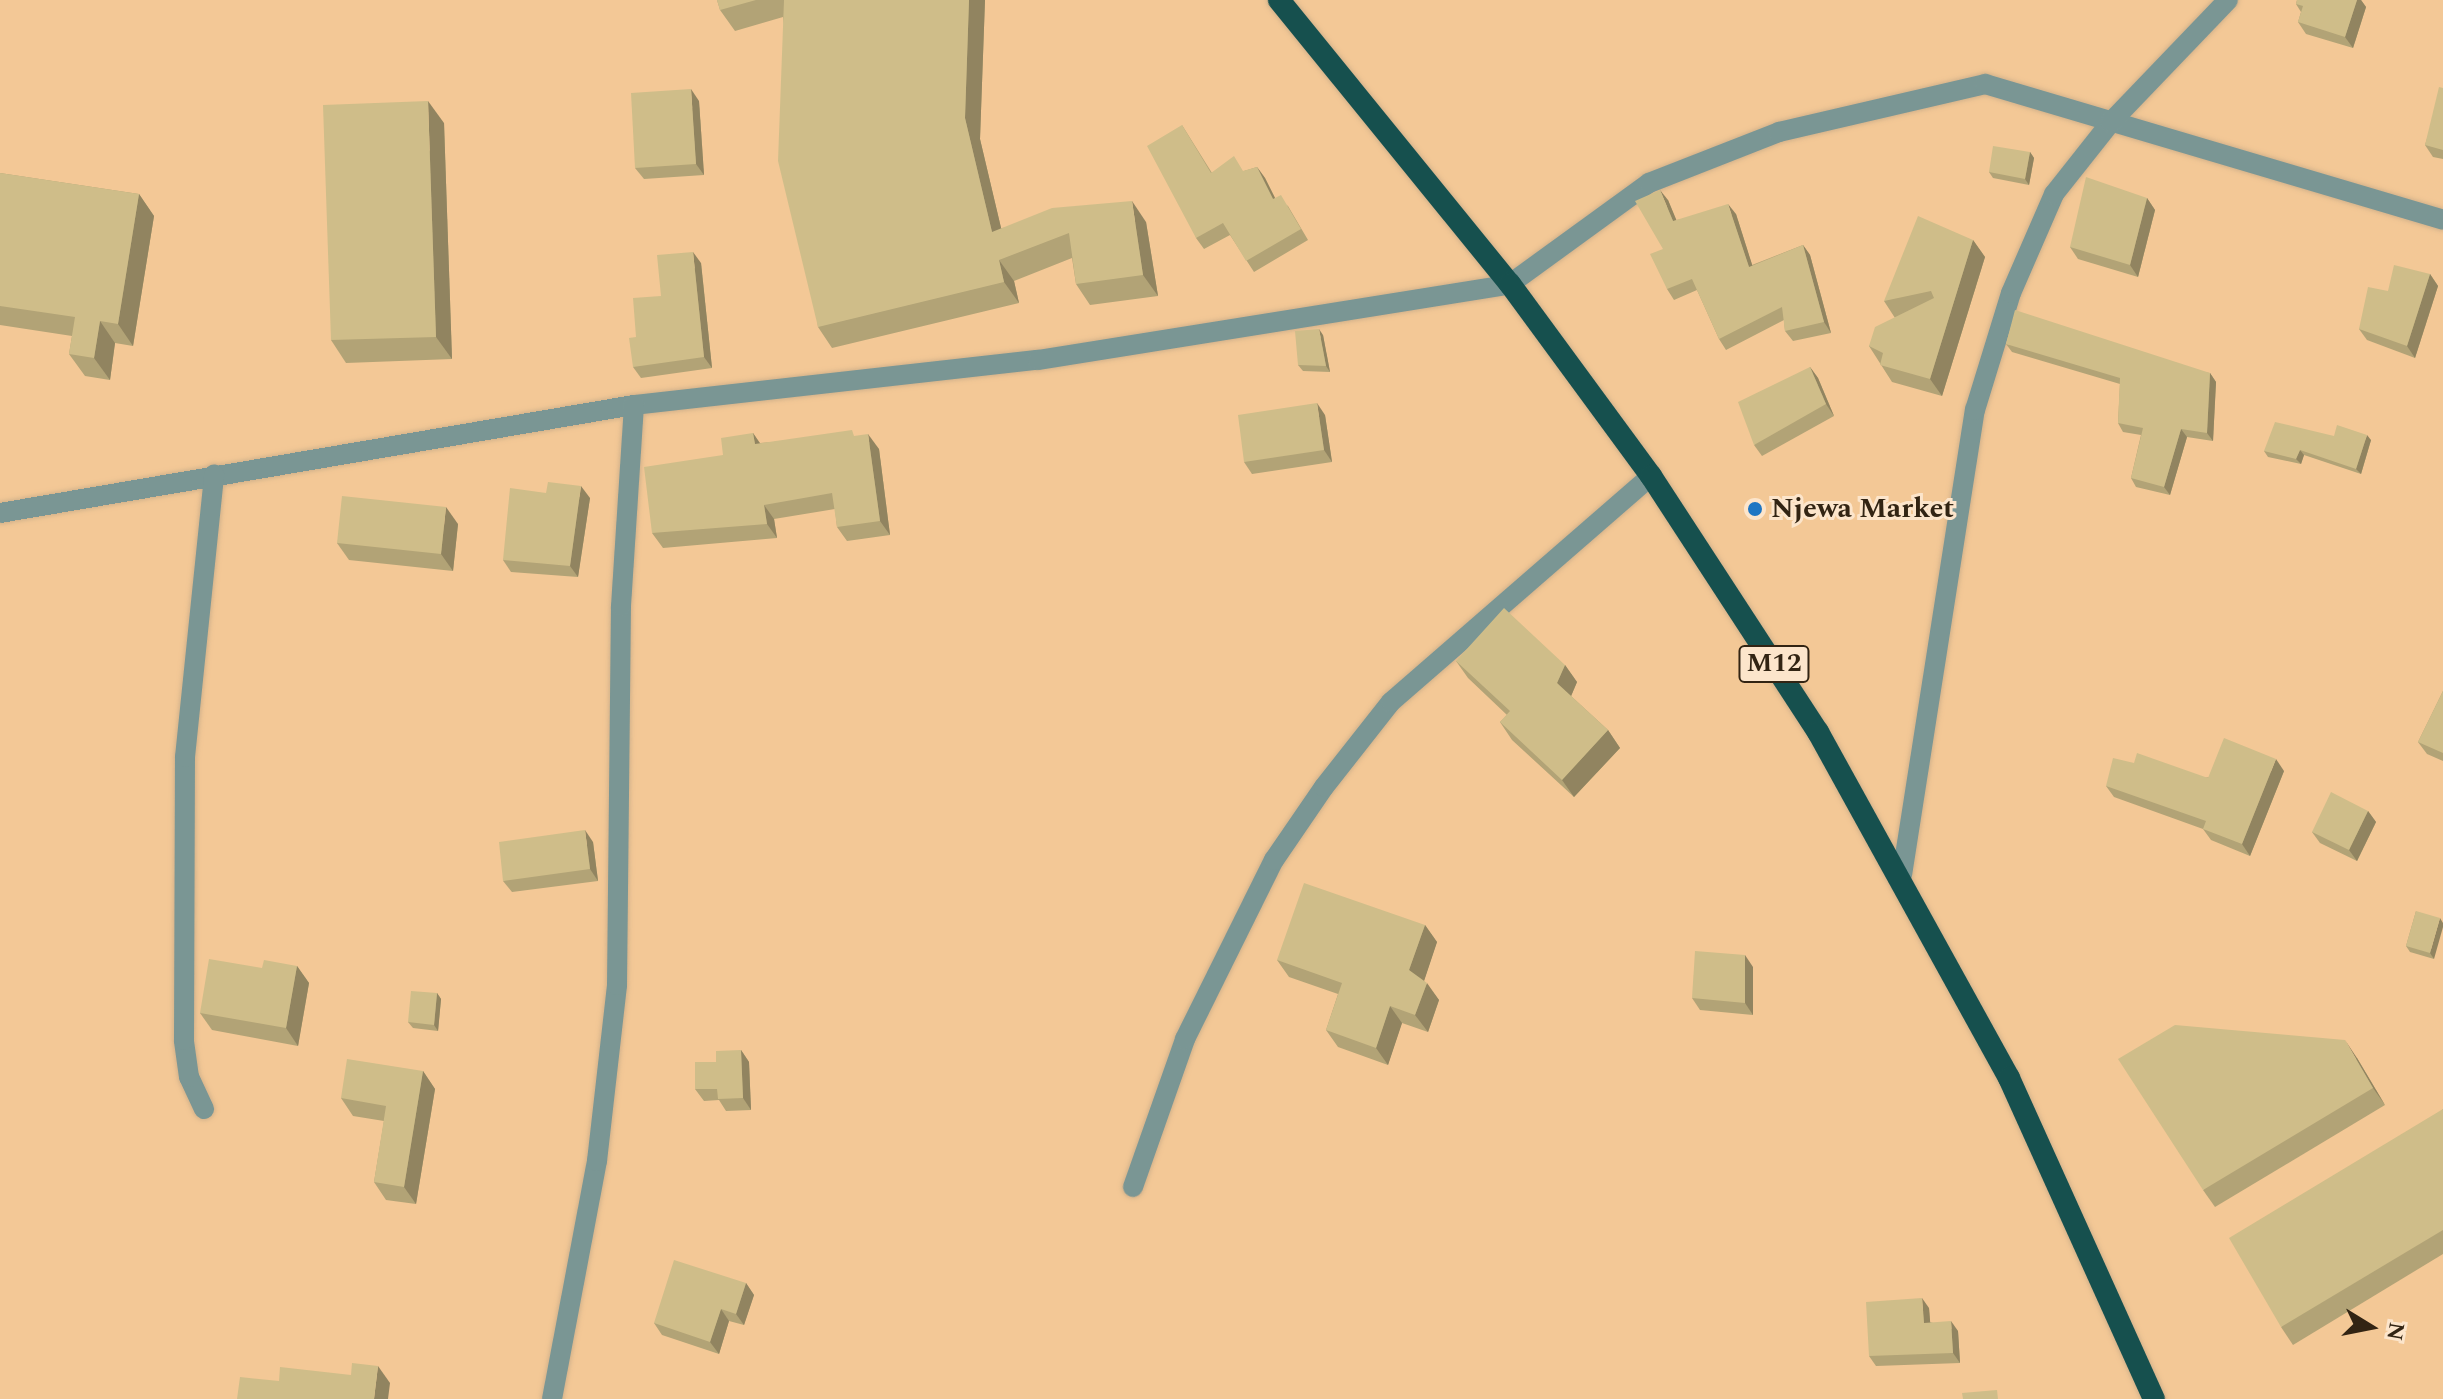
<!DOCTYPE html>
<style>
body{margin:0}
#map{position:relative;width:2443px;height:1399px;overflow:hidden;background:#fbd5a9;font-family:Spectral,serif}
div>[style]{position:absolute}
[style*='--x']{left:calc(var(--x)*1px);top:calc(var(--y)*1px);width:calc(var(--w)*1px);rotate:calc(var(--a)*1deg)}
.built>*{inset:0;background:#f3c896}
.roads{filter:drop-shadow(0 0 2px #d3b28b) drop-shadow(0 0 2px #d3b28b)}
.minor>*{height:20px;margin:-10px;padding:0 10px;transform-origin:10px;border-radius:10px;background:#7a9694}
.trunk>*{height:22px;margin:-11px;padding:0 11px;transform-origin:11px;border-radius:11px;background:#16504e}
.wall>*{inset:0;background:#b2a376}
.shaded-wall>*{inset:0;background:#918460}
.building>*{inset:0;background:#cfbd89}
.dots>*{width:22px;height:22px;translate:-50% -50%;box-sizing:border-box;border:4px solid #fce5cb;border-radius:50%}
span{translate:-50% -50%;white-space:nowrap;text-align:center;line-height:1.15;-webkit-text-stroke:6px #fce5cb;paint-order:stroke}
.shield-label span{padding:2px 6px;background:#fce5cb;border:2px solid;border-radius:6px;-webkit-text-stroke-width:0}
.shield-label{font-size:26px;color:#322413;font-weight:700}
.poi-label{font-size:28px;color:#322413;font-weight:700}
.left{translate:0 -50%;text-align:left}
.north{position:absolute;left:2331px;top:1287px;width:80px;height:80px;-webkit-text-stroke:6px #fce5cb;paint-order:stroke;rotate:100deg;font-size:22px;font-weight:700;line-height:32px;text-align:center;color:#322413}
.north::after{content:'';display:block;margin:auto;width:28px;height:36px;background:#322413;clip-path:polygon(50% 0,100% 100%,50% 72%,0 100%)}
</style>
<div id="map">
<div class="built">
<div style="clip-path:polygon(0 0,2443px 0,2443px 1399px,0 1399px)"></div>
</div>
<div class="roads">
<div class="minor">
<div style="--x:0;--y:513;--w:643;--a:-9.67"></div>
<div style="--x:634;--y:405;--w:406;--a:-6.4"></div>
<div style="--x:1038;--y:360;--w:478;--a:-9.1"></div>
<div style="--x:1510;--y:284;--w:172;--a:-36"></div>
<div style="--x:1649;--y:183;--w:140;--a:-21.4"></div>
<div style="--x:1779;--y:132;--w:212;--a:-13.1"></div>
<div style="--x:1985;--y:84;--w:478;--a:16.5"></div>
<div style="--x:1902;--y:875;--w:471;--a:-81.1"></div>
<div style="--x:1975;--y:410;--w:122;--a:-72.9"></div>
<div style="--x:2011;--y:293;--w:108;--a:-66.5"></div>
<div style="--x:2054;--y:194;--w:92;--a:-51.6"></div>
<div style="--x:2111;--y:122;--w:169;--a:-46.2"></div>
<div style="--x:204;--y:1109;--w:35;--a:-115"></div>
<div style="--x:189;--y:1077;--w:37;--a:-98"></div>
<div style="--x:184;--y:1040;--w:283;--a:-89.8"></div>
<div style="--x:185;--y:757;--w:284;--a:-84.1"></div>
<div style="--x:1133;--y:1187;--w:157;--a:-70.6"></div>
<div style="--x:1185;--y:1039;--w:200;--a:-63.6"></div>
<div style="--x:1274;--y:860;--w:88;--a:-55.6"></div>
<div style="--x:1324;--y:787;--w:108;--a:-51.8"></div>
<div style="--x:1391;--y:702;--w:344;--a:-41"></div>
<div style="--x:552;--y:1399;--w:242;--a:-79.3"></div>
<div style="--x:597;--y:1161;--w:177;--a:-83.5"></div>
<div style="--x:617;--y:985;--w:379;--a:-89.4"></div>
<div style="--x:621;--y:606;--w:201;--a:-86.3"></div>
</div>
<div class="trunk">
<div style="--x:1279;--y:0;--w:366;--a:50.9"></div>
<div style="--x:1510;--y:284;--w:238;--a:53.7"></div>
<div style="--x:1651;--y:476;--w:306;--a:56.9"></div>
<div style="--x:1818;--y:732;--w:395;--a:61.1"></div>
<div style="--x:2009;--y:1078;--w:352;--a:65.7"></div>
</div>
</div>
<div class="wall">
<div style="clip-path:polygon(717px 0,985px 0,980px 139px,1001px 228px,1146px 222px,1158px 296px,1090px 305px,1076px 284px,1072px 258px,1014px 281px,1019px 303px,832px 348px,818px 327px,783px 17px,735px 31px,720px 10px)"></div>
<div style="clip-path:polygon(2297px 0,2361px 0,2366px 7px,2353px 48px,2306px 34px,2298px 22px,2301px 12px,2296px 4px)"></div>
<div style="clip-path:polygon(2443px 88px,2443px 159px,2433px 157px,2425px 145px)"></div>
<div style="clip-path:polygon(699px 101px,704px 175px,644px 179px,635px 168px)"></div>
<div style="clip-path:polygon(444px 123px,452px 359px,346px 363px,331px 340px)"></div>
<div style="clip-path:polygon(1182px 125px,1212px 173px,1244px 171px,1257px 167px,1265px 178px,1275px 198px,1288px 206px,1308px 240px,1254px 272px,1230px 235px,1204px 249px,1196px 238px)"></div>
<div style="clip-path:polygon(2030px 152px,2034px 158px,2029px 185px,1993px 178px,1989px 172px)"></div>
<div style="clip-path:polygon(0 173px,139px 194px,154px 216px,133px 346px,115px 343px,110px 380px,85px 376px,69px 354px,72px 336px,0 325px)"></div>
<div style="clip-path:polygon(2147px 198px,2155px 210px,2138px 277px,2078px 259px,2070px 247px)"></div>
<div style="clip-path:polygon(1668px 200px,1676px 220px,1736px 214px,1752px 265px,1803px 245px,1810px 255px,1831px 333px,1793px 341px,1785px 331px,1784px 320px,1726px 350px,1719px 339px,1697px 290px,1674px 300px,1667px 289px,1663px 249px)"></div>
<div style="clip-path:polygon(1973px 240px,1985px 257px,1942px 396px,1892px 382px,1869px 346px,1895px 318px,1884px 301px)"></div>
<div style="clip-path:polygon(701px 263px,712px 368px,641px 378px,633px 367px,661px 296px)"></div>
<div style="clip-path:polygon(2430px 274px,2438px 286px,2415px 358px,2367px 340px,2359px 329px,2388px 291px)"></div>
<div style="clip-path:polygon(1323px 335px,1330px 372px,1303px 371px,1298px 365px)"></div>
<div style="clip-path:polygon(2006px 344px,2210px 373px,2216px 382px,2213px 441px,2187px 437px,2170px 495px,2136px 487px,2131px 478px,2141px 435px,2123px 432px,2118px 423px,2120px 384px,2012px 352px)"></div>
<div style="clip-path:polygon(1810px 367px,1818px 378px,1834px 416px,1762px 456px,1754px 445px)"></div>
<div style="clip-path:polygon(1325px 415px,1332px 462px,1252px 474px,1244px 462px)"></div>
<div style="clip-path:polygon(753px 433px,760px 443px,857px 436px,879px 449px,890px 535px,847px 541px,837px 527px,835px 509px,774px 519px,777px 538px,663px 548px,652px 533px)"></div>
<div style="clip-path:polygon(2334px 436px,2371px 440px,2361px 474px,2304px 455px,2301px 464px,2268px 457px,2264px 451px)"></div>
<div style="clip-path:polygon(546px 493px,590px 498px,578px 577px,511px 572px,503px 560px)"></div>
<div style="clip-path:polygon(458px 524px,453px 571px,349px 560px,337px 543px)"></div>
<div style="clip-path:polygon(1456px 661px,1565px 665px,1577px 682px,1571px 696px,1608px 730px,1620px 748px,1574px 797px,1512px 740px,1500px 722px,1507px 715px,1468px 678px)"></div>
<div style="clip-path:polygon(2443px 691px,2443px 761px,2427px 754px,2418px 742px)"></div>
<div style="clip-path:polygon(2284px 771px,2250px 856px,2211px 840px,2203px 829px,2114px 797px,2106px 786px)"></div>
<div style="clip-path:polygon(2368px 811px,2376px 822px,2357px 861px,2320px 843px,2312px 832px)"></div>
<div style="clip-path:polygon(593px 842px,598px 881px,512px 892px,503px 881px)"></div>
<div style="clip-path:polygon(2416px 911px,2434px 959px,2410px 952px,2406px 946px)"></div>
<div style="clip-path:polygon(1425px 925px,1437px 942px,1424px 981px,1439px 1000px,1428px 1032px,1402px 1023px,1388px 1065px,1338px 1047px,1326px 1030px,1338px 994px,1289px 977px,1277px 960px)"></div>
<div style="clip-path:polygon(297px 966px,309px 983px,298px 1046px,212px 1030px,200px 1013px,262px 968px)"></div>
<div style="clip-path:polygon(1753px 967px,1753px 1015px,1700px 1010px,1692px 998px)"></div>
<div style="clip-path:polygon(437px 993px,441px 999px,438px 1031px,413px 1028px,408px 1022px)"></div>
<div style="clip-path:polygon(741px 1050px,749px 1062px,751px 1110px,726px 1111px,719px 1100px,704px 1101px,695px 1089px,716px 1062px)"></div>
<div style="clip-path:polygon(2357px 1058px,2385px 1105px,2215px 1207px,2203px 1190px)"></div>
<div style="clip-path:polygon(423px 1071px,435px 1089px,416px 1204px,386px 1200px,374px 1182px,384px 1121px,353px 1116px,341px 1098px)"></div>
<div style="clip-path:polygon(2443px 1109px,2443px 1254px,2293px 1345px,2281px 1327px)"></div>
<div style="clip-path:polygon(746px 1283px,754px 1295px,744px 1325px,729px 1321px,719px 1354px,662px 1335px,654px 1323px)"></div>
<div style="clip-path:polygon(1929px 1308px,1930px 1322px,1958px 1331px,1960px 1363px,1876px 1366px,1869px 1356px)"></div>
</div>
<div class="shaded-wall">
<div style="clip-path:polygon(969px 0,985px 0,980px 139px,1007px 253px,992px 232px,965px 118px)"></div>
<div style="clip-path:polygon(2357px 0,2361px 0,2366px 7px,2353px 48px,2345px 37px)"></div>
<div style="clip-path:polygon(691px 89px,699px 101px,704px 175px,696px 164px)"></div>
<div style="clip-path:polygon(428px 101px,444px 123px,452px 359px,436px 337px)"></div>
<div style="clip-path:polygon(2030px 152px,2034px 158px,2029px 185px,2025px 179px)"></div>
<div style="clip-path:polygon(1257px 167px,1265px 178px,1281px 210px,1273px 199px)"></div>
<div style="clip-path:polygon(1660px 190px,1668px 200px,1681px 231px,1673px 221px)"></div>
<div style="clip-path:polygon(139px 194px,154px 216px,133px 346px,118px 324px)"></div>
<div style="clip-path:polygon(2147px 198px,2155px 210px,2138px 277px,2130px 265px)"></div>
<div style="clip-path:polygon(1132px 201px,1146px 222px,1158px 296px,1143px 275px)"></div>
<div style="clip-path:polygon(1728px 204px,1736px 214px,1756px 277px,1749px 267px)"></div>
<div style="clip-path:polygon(1973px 240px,1985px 257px,1942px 396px,1930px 379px)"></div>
<div style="clip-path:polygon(1803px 245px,1810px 255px,1831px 333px,1824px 322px)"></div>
<div style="clip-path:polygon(693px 252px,701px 263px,712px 368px,704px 357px)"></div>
<div style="clip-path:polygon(999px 260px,1014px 281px,1019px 303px,1004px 282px)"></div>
<div style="clip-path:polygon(2430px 274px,2438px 286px,2415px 358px,2407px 346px)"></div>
<div style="clip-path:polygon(100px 321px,115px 343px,110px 380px,94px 358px)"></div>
<div style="clip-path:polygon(1319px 329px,1323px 335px,1330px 372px,1326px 366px)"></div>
<div style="clip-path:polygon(1810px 367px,1818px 378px,1834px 416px,1826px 404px)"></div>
<div style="clip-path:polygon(2210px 373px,2216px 382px,2213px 441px,2207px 433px)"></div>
<div style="clip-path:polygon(1317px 403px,1325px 415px,1332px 462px,1324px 450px)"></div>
<div style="clip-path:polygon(2181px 429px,2187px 437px,2170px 495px,2164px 487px)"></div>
<div style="clip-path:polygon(753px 433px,763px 448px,755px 444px)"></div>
<div style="clip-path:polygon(868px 434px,879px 449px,890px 535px,880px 521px)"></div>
<div style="clip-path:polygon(2367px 435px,2371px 440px,2361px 474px,2356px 469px)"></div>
<div style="clip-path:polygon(2300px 450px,2304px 455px,2301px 464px,2296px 459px)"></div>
<div style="clip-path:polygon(581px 486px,590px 498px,578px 577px,570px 566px)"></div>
<div style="clip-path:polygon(764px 505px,774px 519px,777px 538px,767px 524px)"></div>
<div style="clip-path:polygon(446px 507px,458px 524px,453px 571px,441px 554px)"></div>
<div style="clip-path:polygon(1565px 665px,1577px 682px,1569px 701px,1557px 683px)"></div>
<div style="clip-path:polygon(1608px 730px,1620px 748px,1574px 797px,1562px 780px)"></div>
<div style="clip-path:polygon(2276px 759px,2284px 771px,2250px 856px,2242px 844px)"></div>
<div style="clip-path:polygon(2368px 811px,2376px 822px,2357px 861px,2349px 850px)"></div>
<div style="clip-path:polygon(585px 830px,593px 842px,598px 881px,590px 869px)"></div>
<div style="clip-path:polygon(2440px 918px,2443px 923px,2443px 927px,2434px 959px,2430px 953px)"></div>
<div style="clip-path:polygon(1425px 925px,1437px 942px,1422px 987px,1409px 970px)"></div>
<div style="clip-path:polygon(1745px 955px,1753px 967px,1753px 1015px,1745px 1003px)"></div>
<div style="clip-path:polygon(297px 966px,309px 983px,298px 1046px,286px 1028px)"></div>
<div style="clip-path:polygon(1427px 983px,1439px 1000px,1428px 1032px,1415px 1015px)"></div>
<div style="clip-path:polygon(437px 993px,441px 999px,438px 1031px,434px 1025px)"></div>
<div style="clip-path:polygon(1390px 1006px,1402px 1023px,1388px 1065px,1376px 1048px)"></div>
<div style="clip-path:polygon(2345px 1040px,2357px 1058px,2385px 1105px,2373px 1088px)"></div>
<div style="clip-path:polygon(741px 1050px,749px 1062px,751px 1110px,743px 1098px)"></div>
<div style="clip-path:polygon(423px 1071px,435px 1089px,416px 1204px,404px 1187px)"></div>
<div style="clip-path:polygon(746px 1283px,754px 1295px,744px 1325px,736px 1314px)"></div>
<div style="clip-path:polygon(1922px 1298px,1929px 1308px,1931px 1332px,1924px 1323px)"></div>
<div style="clip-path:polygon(721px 1309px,729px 1321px,719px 1354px,710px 1342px)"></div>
<div style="clip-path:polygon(1951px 1321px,1958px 1331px,1960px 1363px,1953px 1353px)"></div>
<div style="clip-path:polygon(378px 1366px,390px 1383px,388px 1399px,374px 1399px)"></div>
</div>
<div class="building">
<div style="clip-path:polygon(717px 0,756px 0,720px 10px)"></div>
<div style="clip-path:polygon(784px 0,969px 0,965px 118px,992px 232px,1052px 208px,1132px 201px,1143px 275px,1076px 284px,1069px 233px,999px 260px,1004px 282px,818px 327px,778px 161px)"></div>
<div style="clip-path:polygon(2297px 0,2357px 0,2345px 37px,2298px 22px,2303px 6px,2296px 4px)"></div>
<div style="clip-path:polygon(2439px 87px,2443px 88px,2443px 150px,2425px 145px)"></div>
<div style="clip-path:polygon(691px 89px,696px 164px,635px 168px,631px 93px)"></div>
<div style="clip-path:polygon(428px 101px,436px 337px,331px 340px,323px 105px)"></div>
<div style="clip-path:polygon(1182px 125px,1211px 173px,1234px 156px,1243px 171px,1257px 167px,1273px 199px,1281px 195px,1301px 229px,1246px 261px,1223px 223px,1196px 238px,1147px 146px)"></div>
<div style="clip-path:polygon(1993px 146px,2030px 152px,2025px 179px,1989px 172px)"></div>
<div style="clip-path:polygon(0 173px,139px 194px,118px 324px,100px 321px,94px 358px,69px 354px,75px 317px,0 306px)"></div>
<div style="clip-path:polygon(2086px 177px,2147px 198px,2130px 265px,2070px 247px)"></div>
<div style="clip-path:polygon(1660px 190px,1673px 221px,1728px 204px,1749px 267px,1803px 245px,1824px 322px,1785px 331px,1782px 307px,1719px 339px,1692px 279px,1667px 289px,1650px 254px,1663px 249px,1635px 201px)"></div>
<div style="clip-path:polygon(1918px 216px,1973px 240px,1930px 379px,1880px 365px,1883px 353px,1869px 346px,1875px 327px,1934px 298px,1931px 291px,1884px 301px)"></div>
<div style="clip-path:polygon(693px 252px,704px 357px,633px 367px,629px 338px,636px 337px,633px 298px,661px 296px,657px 255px)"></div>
<div style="clip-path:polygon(2394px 265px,2430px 274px,2407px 346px,2359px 329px,2368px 287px,2388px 291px)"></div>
<div style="clip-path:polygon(2015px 310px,2210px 373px,2207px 433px,2181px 429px,2164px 487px,2131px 478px,2143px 428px,2118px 423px,2120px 378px,2006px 344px)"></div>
<div style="clip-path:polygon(1319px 329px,1326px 366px,1298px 365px,1295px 331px)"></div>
<div style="clip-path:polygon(1810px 367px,1826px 404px,1754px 445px,1738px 402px)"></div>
<div style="clip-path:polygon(1317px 403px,1324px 450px,1244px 462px,1238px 415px)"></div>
<div style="clip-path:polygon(2275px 422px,2334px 436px,2337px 425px,2367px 435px,2356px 469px,2300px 450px,2296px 459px,2264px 451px)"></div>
<div style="clip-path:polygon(852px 430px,854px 436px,868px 434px,880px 521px,837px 527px,832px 493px,764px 505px,767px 524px,652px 533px,644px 467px,723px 455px,721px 438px,753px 433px,755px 444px)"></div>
<div style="clip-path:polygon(548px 482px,581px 486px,570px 566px,503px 560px,510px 488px,546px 493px)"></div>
<div style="clip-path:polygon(342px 496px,446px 507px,441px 554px,337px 543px)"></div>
<div style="clip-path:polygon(1504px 608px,1565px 665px,1557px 683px,1608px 730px,1562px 780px,1500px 722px,1510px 711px,1456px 661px)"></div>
<div style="clip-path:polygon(2443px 691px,2443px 753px,2418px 742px)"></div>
<div style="clip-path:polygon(2224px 738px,2276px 759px,2242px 844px,2203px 829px,2206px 821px,2106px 786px,2113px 758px,2134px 763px,2137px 753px,2208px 778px)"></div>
<div style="clip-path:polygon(2331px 792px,2368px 811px,2349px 850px,2312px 832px)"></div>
<div style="clip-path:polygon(585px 830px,590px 869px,503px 881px,499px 842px)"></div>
<div style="clip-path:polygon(1304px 883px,1425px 925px,1409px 970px,1427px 983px,1415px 1015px,1390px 1006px,1376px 1048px,1326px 1030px,1342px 983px,1277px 960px)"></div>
<div style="clip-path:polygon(2416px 911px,2440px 918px,2430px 953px,2406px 946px)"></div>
<div style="clip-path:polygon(1695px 951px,1745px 955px,1745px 1003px,1692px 998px)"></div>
<div style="clip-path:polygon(209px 959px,262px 968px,264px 960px,297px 966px,286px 1028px,200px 1013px)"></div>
<div style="clip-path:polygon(411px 991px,437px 993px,434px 1025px,408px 1022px)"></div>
<div style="clip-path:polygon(2175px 1025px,2345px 1040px,2373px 1088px,2203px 1190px,2118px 1059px)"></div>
<div style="clip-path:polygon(741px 1050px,743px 1098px,718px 1099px,717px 1089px,695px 1089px,695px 1062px,716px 1062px,716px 1051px)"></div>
<div style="clip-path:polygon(347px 1059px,423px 1071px,404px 1187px,374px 1182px,386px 1106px,341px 1098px)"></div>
<div style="clip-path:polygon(2443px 1109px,2443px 1230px,2281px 1327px,2229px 1238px)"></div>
<div style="clip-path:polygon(674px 1260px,746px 1283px,736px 1314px,721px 1309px,710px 1342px,654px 1323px)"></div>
<div style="clip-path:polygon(1922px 1298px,1924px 1323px,1951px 1321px,1953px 1353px,1869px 1356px,1866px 1302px)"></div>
<div style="clip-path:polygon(352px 1363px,378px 1366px,374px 1399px,237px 1399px,240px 1377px,279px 1381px,280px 1367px,351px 1375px)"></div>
<div style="clip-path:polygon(1997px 1390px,1998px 1399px,1963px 1399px,1962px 1393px)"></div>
</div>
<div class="dots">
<div style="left:1755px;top:509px;background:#1e76c3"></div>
</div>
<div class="shield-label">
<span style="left:1774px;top:664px">M12</span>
</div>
<div class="poi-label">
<span class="left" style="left:1771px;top:509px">Njewa Market</span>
</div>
<div class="north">N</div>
</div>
